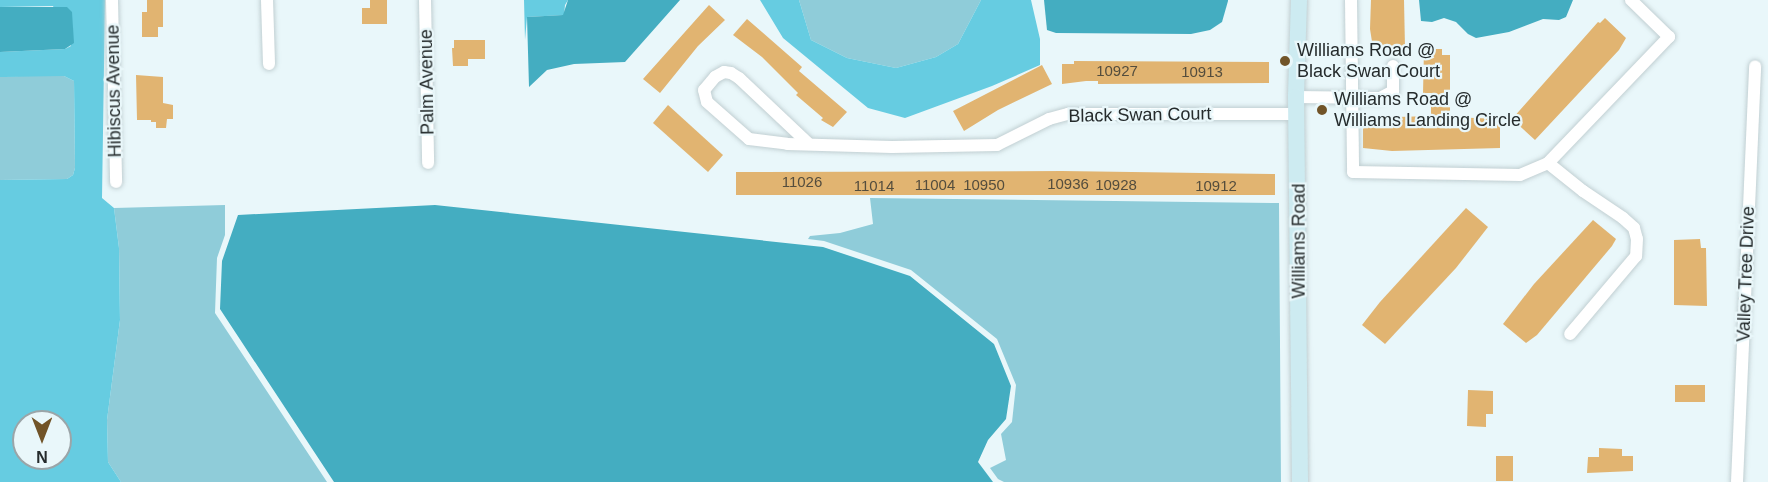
<!DOCTYPE html>
<style>
body{margin:0}
#map{position:relative;width:1768px;height:482px;overflow:hidden;background:#e9f7fa;font-family:Arial,sans-serif}
div>[style]{position:absolute}
[style*='--x']{left:calc(var(--x)*1px);top:calc(var(--y)*1px);width:calc(var(--w)*1px);rotate:calc(var(--a)*1deg)}
.green>*{inset:0;background:#8fccd9}
.forest>*{inset:0;background:#66cce1}
.water>*{inset:0;background:#44adc1}
.building>*{inset:0;background:#e1b471}
.roads{filter:drop-shadow(0 0 2px #c1cfd2) drop-shadow(0 0 2px #c1cfd2)}
.street>*{height:12px;margin:-6px;padding:0 6px;transform-origin:6px;border-radius:6px;background:#fff}
.secondary>*{height:16px;margin:-8px;padding:0 8px;transform-origin:8px;border-radius:8px;background:#cdebf1}
.dots>*{width:16px;height:16px;translate:-50% -50%;box-sizing:border-box;border:3px solid #e9f7fa;border-radius:50%}
span{translate:-50% -50%;white-space:nowrap;text-align:center;line-height:1.15;-webkit-text-stroke:4.5px #e9f7fa;paint-order:stroke}
.number-label{font-size:15px;color:#544d3d}
.number-label span{-webkit-text-stroke-width:0}
.poi-label{font-size:18px;color:#252b2c}
.left{translate:0 -50%;text-align:left}
.street-label{font-size:18px;color:#252b2c}
.north{position:absolute;left:12px;top:410px;width:60px;height:60px;box-sizing:border-box;background:#e9f7fa;border:2px solid #9ba5a8;border-radius:50%;rotate:180deg;font-size:16px;font-weight:700;line-height:24px;text-align:center;color:#252b2c}
.north::after{content:'';display:block;margin:auto;width:21px;height:27px;background:#715428;clip-path:polygon(50% 0,100% 100%,50% 72%,0 100%)}
</style>
<div id="map">
<div class="green">
<div style="clip-path:polygon(799px 0,981px 0,958px 44px,936px 57px,896px 68px,847px 58px,811px 40px)"></div>
<div style="clip-path:polygon(38px 75px,64px 76px,74px 81px,75px 168px,73px 175px,67px 179px,0 180px,0 77px)"></div>
<div style="clip-path:polygon(870px 198px,1279px 203px,1281px 482px,1004px 482px,998px 479px,990px 468px,1006px 460px,1001px 434px,1012px 422px,1016px 385px,997px 339px,911px 270px,824px 241px,808px 239px,810px 236px,840px 233px,873px 224px)"></div>
<div style="clip-path:polygon(225px 205px,225px 235px,217px 258px,215px 313px,327px 482px,121px 482px,108px 462px,107px 420px,120px 320px,119px 248px,114px 208px)"></div>
</div>
<div class="forest">
<div style="clip-path:polygon(evenodd,0 0,105px 0,102px 198px,114px 208px,119px 248px,120px 320px,107px 420px,108px 462px,121px 482px,0 482px,0 180px,67px 179px,73px 175px,75px 168px,74px 81px,64px 76px,0 77px,0 52px,65px 49px,71px 46px,53px 6px,0 7px,0 0,24px 422px,60px 422px,60px 458px,24px 458px,24px 422px)"></div>
<div style="clip-path:polygon(524px 0,568px 0,565px 5px,564px 15px,527px 17px,525px 40px)"></div>
<div style="clip-path:polygon(760px 0,799px 0,811px 40px,847px 58px,896px 68px,936px 57px,958px 44px,981px 0,1031px 0,1040px 39px,1040px 65px,992px 86px,905px 118px,868px 108px,783px 38px)"></div>
</div>
<div class="water">
<div style="clip-path:polygon(568px 0,680px 0,625px 62px,574px 64px,547px 70px,529px 87px,527px 17px,563px 15px)"></div>
<div style="clip-path:polygon(1044px 0,1228px 0,1228px 1px,1222px 22px,1210px 30px,1191px 34px,1056px 33px,1047px 30px)"></div>
<div style="clip-path:polygon(1419px 0,1573px 0,1566px 17px,1559px 20px,1543px 19px,1509px 32px,1476px 38px,1468px 34px,1456px 22px,1444px 18px,1432px 22px,1421px 21px)"></div>
<div style="clip-path:polygon(0 7px,67px 7px,72px 12px,74px 43px,65px 49px,0 52px)"></div>
<div style="clip-path:polygon(435px 205px,823px 247px,910px 276px,994px 344px,1011px 386px,1006px 419px,988px 440px,978px 462px,993px 482px,334px 482px,220px 309px,222px 261px,238px 215px)"></div>
</div>
<div class="building">
<div style="clip-path:polygon(147px 0,163px 0,163px 27px,158px 27px,158px 37px,142px 37px,142px 12px,147px 12px)"></div>
<div style="clip-path:polygon(370px 0,387px 0,387px 24px,362px 24px,362px 8px,370px 8px)"></div>
<div style="clip-path:polygon(1371px 0,1404px 0,1405px 48px,1373px 48px,1370px 29px)"></div>
<div style="clip-path:polygon(709px 5px,725px 20px,698px 46px,660px 93px,643px 79px)"></div>
<div style="clip-path:polygon(1605px 18px,1626px 38px,1619px 50px,1535px 140px,1512px 119px,1598px 22px,1600px 23px)"></div>
<div style="clip-path:polygon(747px 19px,802px 67px,799px 71px,847px 112px,833px 127px,821px 120px,823px 118px,796px 95px,798px 93px,762px 57px,733px 35px)"></div>
<div style="clip-path:polygon(454px 40px,485px 40px,485px 59px,468px 59px,468px 66px,453px 66px,452px 48px,454px 48px)"></div>
<div style="clip-path:polygon(1424px 49px,1442px 49px,1442px 55px,1450px 55px,1450px 117px,1500px 119px,1500px 148px,1392px 151px,1363px 148px,1363px 118px,1431px 116px,1431px 93px,1423px 93px)"></div>
<div style="clip-path:polygon(1074px 61px,1269px 62px,1269px 83px,1098px 84px,1098px 81px,1086px 81px,1062px 84px,1062px 64px,1074px 64px)"></div>
<div style="clip-path:polygon(1042px 65px,1052px 84px,998px 110px,964px 131px,953px 111px)"></div>
<div style="clip-path:polygon(136px 75px,163px 77px,163px 103px,173px 105px,173px 119px,167px 119px,166px 128px,156px 128px,156px 122px,151px 122px,151px 120px,137px 120px)"></div>
<div style="clip-path:polygon(668px 105px,723px 155px,708px 172px,653px 123px)"></div>
<div style="clip-path:polygon(1062px 171px,1275px 174px,1275px 195px,736px 195px,736px 172px)"></div>
<div style="clip-path:polygon(1466px 208px,1488px 227px,1456px 268px,1385px 344px,1362px 325px,1380px 302px)"></div>
<div style="clip-path:polygon(1593px 220px,1616px 239px,1612px 246px,1537px 335px,1526px 343px,1503px 324px,1534px 284px)"></div>
<div style="clip-path:polygon(1700px 239px,1701px 248px,1706px 248px,1707px 306px,1674px 305px,1674px 240px)"></div>
<div style="clip-path:polygon(1675px 385px,1705px 385px,1705px 402px,1675px 402px)"></div>
<div style="clip-path:polygon(1468px 390px,1493px 391px,1493px 414px,1486px 414px,1486px 427px,1467px 426px)"></div>
<div style="clip-path:polygon(1599px 448px,1622px 449px,1622px 456px,1633px 456px,1633px 471px,1587px 473px,1588px 457px,1599px 457px)"></div>
<div style="clip-path:polygon(1496px 456px,1513px 456px,1513px 481px,1496px 481px)"></div>
</div>
<div class="roads">
<div class="street">
<div style="--x:112;--y:0;--w:182;--a:88.7"></div>
<div style="--x:267;--y:0;--w:64;--a:88.2"></div>
<div style="--x:425;--y:0;--w:163;--a:88.9"></div>
<div style="--x:1351;--y:0;--w:172;--a:89.3"></div>
<div style="--x:1353;--y:172;--w:167;--a:1"></div>
<div style="--x:1520;--y:175;--w:30;--a:-23"></div>
<div style="--x:1548;--y:163;--w:175;--a:-46.2"></div>
<div style="--x:1669;--y:37;--w:53;--a:-135.8"></div>
<div style="--x:1296;--y:97;--w:84;--a:0.7"></div>
<div style="--x:1380;--y:98;--w:15;--a:-28"></div>
<div style="--x:1393;--y:91;--w:25;--a:-90"></div>
<div style="--x:809;--y:144;--w:96;--a:-136.7"></div>
<div style="--x:739;--y:78;--w:9;--a:-148"></div>
<div style="--x:731;--y:73;--w:7;--a:-172"></div>
<div style="--x:724;--y:72;--w:10;--a:151"></div>
<div style="--x:715;--y:77;--w:17;--a:130"></div>
<div style="--x:704;--y:90;--w:12;--a:76"></div>
<div style="--x:707;--y:102;--w:56;--a:41.4"></div>
<div style="--x:749;--y:139;--w:38;--a:7"></div>
<div style="--x:787;--y:144;--w:105;--a:1.6"></div>
<div style="--x:892;--y:147;--w:105;--a:-1.1"></div>
<div style="--x:997;--y:145;--w:58;--a:-26.6"></div>
<div style="--x:1049;--y:119;--w:20;--a:-15"></div>
<div style="--x:1068;--y:114;--w:230;--a:0"></div>
<div style="--x:1548;--y:163;--w:45;--a:38.7"></div>
<div style="--x:1583;--y:191;--w:48;--a:34"></div>
<div style="--x:1623;--y:218;--w:15;--a:42"></div>
<div style="--x:1634;--y:228;--w:11;--a:75"></div>
<div style="--x:1637;--y:239;--w:17;--a:93"></div>
<div style="--x:1636;--y:256;--w:102;--a:130.2"></div>
<div style="--x:1737;--y:482;--w:416;--a:-87.5"></div>
</div>
<div class="secondary">
<div style="--x:1299;--y:0;--w:97;--a:91.8"></div>
<div style="--x:1296;--y:97;--w:385;--a:89.4"></div>
</div>
</div>
<div class="dots">
<div style="left:1285px;top:61px;background:#715428"></div>
<div style="left:1322px;top:110px;background:#715428"></div>
</div>
<div class="number-label">
<span style="left:1117px;top:71px">10927</span>
<span style="left:1202px;top:72px">10913</span>
<span style="left:802px;top:182px">11026</span>
<span style="left:1068px;top:184px">10936</span>
<span style="left:935px;top:185px">11004</span>
<span style="left:984px;top:185px">10950</span>
<span style="left:1116px;top:185px">10928</span>
<span style="left:874px;top:186px">11014</span>
<span style="left:1216px;top:186px">10912</span>
</div>
<div class="poi-label">
<span class="left" style="left:1297px;top:61px">Williams Road @<br>Black Swan Court</span>
<span class="left" style="left:1334px;top:110px">Williams Road @<br>Williams Landing Circle</span>
</div>
<div class="street-label">
<span style="left:427px;top:82px;rotate:-91deg">Palm Avenue</span>
<span style="left:114px;top:91px;rotate:-91deg">Hibiscus Avenue</span>
<span style="left:1140px;top:115px;rotate:-1deg">Black Swan Court</span>
<span style="left:1299px;top:241px;rotate:-90deg">Williams Road</span>
<span style="left:1746px;top:274px;rotate:-88deg">Valley Tree Drive</span>
</div>
<div class="north">N</div>
</div>
